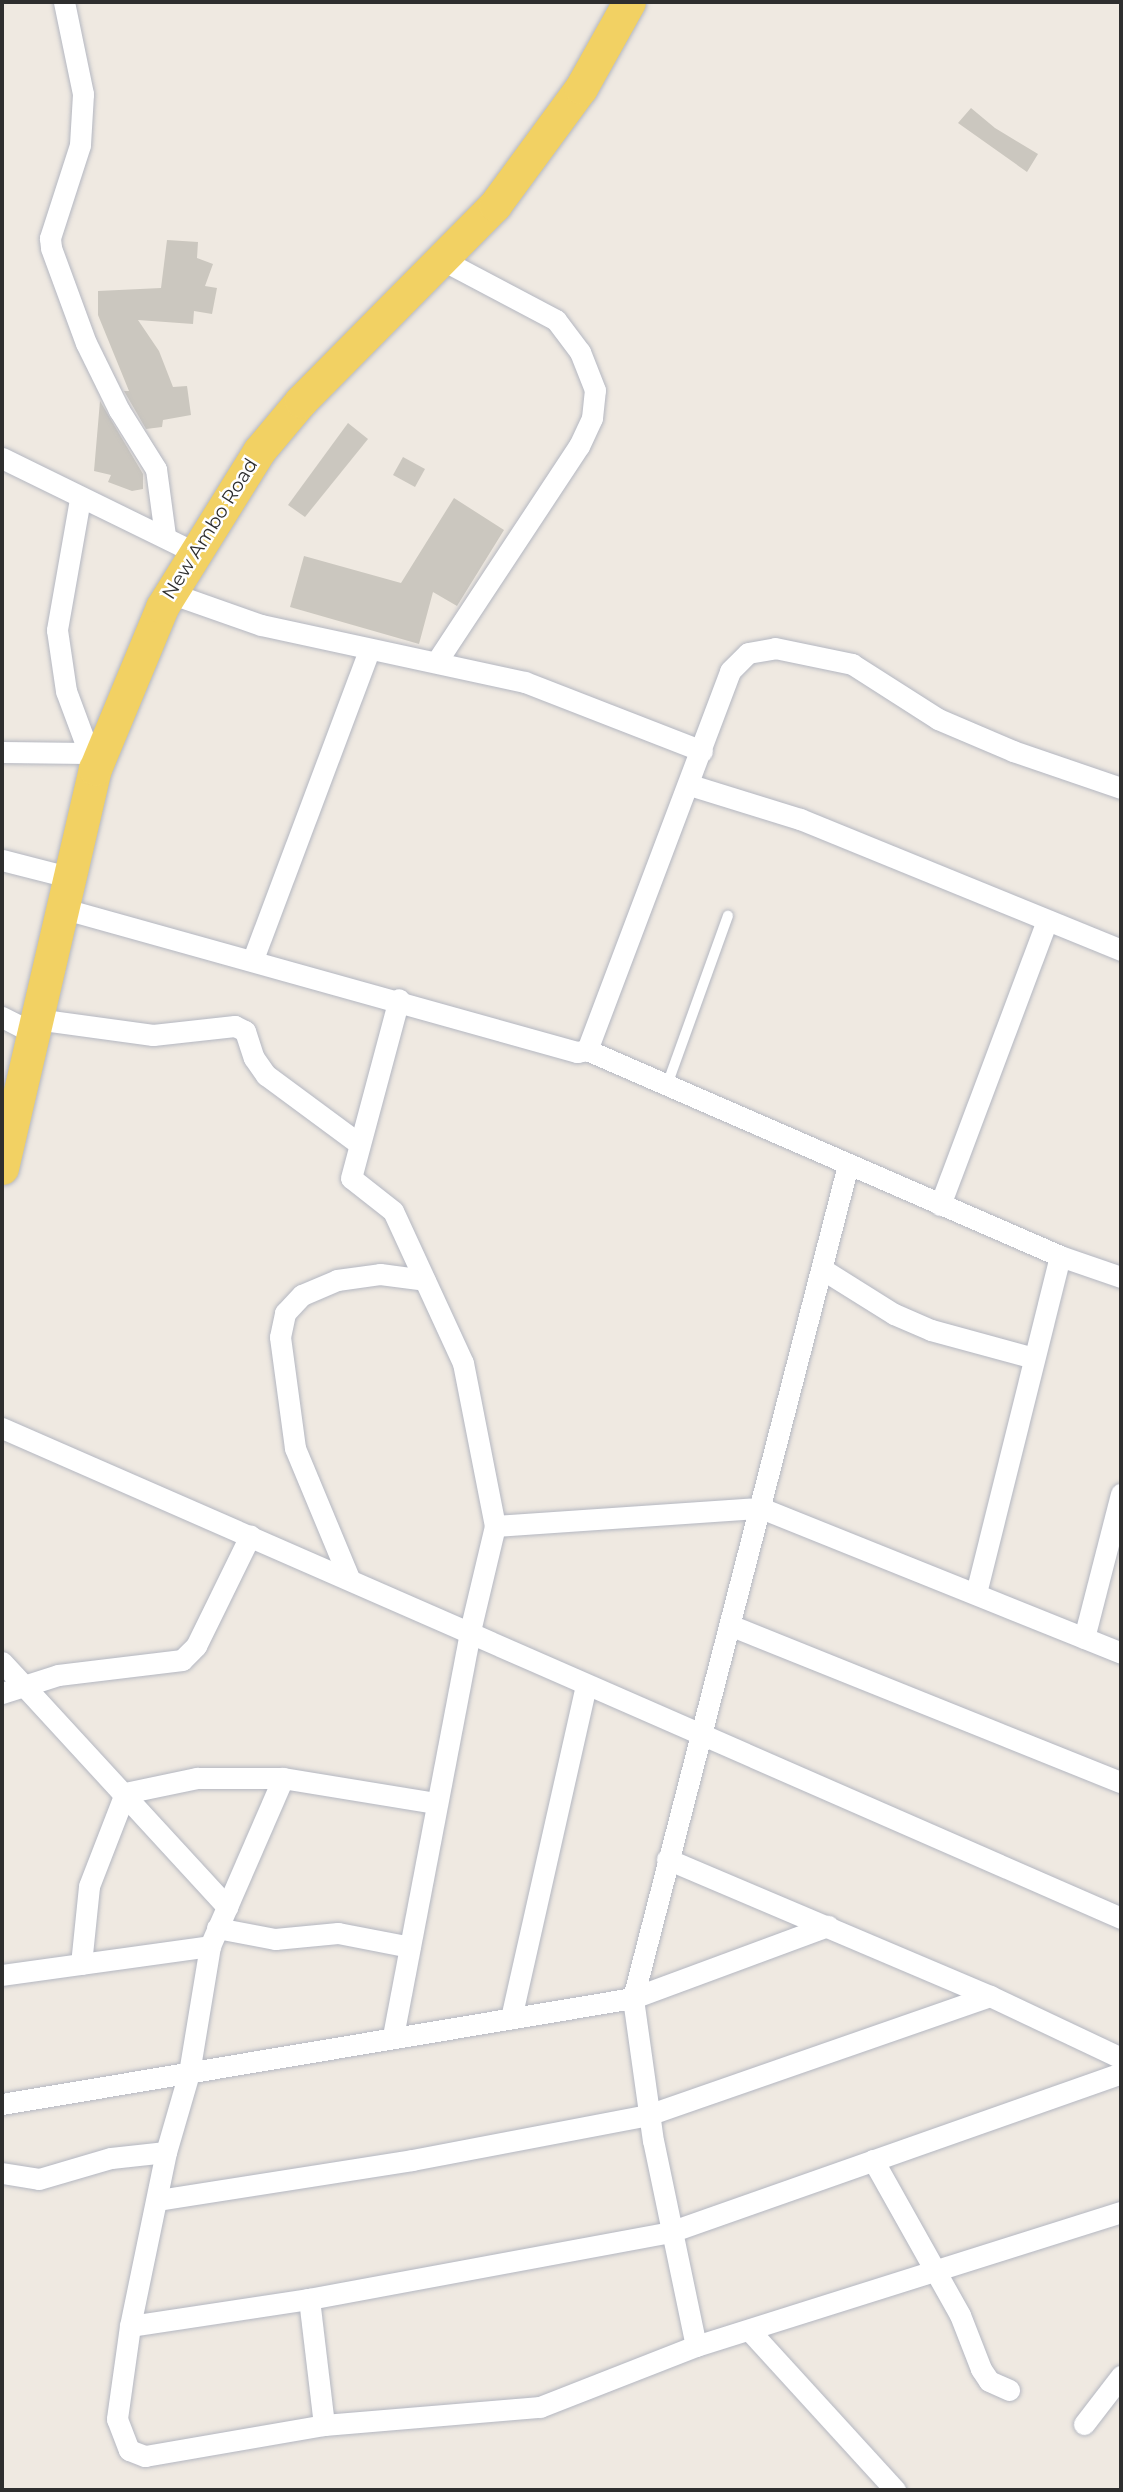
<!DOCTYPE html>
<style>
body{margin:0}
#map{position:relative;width:1123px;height:2492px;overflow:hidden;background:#efe9e1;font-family:Montserrat,sans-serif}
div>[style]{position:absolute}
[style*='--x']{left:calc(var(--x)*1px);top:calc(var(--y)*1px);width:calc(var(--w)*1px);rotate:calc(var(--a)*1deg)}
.building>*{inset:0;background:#cbc7bf}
.roads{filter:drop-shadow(0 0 2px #b4b7c1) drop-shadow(0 0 2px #b4b7c1)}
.service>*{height:10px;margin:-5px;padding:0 5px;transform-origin:5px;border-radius:5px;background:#fff}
.minor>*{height:21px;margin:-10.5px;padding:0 10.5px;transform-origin:10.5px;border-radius:10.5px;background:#fff}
.primary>*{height:33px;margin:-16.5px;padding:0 16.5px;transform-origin:16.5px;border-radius:16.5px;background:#f2d163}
span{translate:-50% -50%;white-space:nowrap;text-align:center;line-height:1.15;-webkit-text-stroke:5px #fff;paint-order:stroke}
.street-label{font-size:19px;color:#2e2e2e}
.frame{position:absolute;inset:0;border:4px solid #2e2e2e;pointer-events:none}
</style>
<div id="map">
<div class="building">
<div style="clip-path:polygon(971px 108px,995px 128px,1038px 154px,1027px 172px,958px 123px)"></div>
<div style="clip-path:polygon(167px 240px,198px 242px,197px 258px,213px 264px,205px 286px,217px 288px,212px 314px,194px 311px,193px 324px,138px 320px,159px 351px,173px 387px,187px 386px,191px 415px,163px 420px,162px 427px,146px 429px,124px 391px,129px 391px,98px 315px,98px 291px,161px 288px)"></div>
<div style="clip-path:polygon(100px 401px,143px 474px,143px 489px,132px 491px,108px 482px,111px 475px,94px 471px)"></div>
<div style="clip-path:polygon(348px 423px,368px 439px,305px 517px,288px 505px)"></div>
<div style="clip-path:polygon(403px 457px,425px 469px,415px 487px,393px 475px)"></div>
<div style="clip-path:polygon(454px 498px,504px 530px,457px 606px,433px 592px,419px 644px,290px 607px,304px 556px,401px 583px)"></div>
</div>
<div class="roads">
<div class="service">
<div style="--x:667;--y:1085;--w:180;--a:-70.2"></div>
</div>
<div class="minor">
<div style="--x:64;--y:2;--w:94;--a:78.3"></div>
<div style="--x:83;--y:94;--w:51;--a:93.4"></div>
<div style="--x:80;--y:145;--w:98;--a:107.9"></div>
<div style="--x:50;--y:238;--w:10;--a:84"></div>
<div style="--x:51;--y:248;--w:101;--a:69.8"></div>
<div style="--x:86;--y:343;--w:75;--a:63.8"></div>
<div style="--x:119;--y:410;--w:70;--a:57.9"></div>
<div style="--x:156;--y:469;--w:68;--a:82.3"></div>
<div style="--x:2;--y:458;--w:214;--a:26.1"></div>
<div style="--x:80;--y:499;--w:133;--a:100"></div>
<div style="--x:57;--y:630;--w:62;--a:81.6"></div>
<div style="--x:66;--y:691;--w:83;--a:69.6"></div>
<div style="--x:170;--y:593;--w:96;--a:19.4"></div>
<div style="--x:261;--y:625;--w:270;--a:12.2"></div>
<div style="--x:525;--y:682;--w:190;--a:21.3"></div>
<div style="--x:437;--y:661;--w:258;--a:-56.6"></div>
<div style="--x:579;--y:446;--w:31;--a:-65"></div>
<div style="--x:592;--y:418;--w:28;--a:-84"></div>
<div style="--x:595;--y:390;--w:41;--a:-111.5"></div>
<div style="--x:580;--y:352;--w:40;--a:-127"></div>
<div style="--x:556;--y:320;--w:130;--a:-152.1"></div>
<div style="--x:2;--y:752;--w:86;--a:0.7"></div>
<div style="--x:690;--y:785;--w:115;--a:17.2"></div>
<div style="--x:800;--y:819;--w:347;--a:22.2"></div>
<div style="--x:2;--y:860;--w:68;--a:14.4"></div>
<div style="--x:61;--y:908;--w:536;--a:15.59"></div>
<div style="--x:577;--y:1052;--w:10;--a:-11"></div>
<div style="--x:587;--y:1050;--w:516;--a:23.53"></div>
<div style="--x:1060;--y:1256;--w:65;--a:19"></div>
<div style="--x:253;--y:959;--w:329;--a:-69.4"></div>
<div style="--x:2;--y:1017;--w:35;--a:27"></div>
<div style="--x:36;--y:1019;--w:118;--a:7.8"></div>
<div style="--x:153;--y:1035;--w:82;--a:-6.3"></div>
<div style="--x:235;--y:1026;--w:11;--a:27"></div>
<div style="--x:245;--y:1031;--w:28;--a:72"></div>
<div style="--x:254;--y:1058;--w:21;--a:55"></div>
<div style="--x:266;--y:1075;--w:114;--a:36.5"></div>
<div style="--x:587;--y:1050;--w:405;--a:-69.3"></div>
<div style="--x:730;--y:671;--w:25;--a:-45"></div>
<div style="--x:748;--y:653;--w:27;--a:-10"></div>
<div style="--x:775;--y:648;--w:79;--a:11.7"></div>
<div style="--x:852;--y:664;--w:102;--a:32.6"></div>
<div style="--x:938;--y:719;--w:82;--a:23.1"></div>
<div style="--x:1013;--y:751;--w:114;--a:18.9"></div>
<div style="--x:940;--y:1205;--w:304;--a:-69.4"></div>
<div style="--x:822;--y:1269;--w:85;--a:32"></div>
<div style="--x:894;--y:1314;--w:40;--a:23.4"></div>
<div style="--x:931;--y:1330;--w:107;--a:15.2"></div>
<div style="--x:2;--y:1428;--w:1222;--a:23.65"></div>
<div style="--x:495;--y:1526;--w:267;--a:-3.9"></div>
<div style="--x:761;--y:1508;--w:388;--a:21.9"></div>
<div style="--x:349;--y:1578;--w:141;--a:-112.6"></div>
<div style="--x:295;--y:1448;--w:112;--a:-97.7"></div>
<div style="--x:280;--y:1337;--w:25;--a:-78"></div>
<div style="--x:285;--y:1313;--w:25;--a:-47"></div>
<div style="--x:302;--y:1295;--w:38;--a:-23"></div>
<div style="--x:337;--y:1280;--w:43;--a:-7.9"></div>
<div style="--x:380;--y:1274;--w:45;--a:7.6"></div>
<div style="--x:976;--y:1593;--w:347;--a:-76"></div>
<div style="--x:732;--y:1626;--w:419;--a:21.9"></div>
<div style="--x:1084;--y:1638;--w:149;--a:-75.6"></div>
<div style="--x:2;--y:1662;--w:333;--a:47.4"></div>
<div style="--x:2;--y:1693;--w:59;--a:-17.8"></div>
<div style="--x:58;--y:1675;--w:125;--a:-6.9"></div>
<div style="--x:182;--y:1660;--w:20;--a:-45"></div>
<div style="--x:196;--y:1646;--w:123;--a:-63.9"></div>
<div style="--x:667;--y:1859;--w:351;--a:23"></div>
<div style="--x:990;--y:1996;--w:145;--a:25.3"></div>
<div style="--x:217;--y:1928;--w:59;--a:10.7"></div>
<div style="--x:275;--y:1939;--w:63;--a:-5.4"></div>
<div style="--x:338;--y:1933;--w:73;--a:11"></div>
<div style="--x:210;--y:1946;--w:183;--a:-66.5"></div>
<div style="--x:283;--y:1778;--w:154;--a:9.3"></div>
<div style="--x:81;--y:1964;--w:78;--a:-84.1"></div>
<div style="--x:89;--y:1886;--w:100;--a:-68.8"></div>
<div style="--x:125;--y:1793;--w:74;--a:-11.8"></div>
<div style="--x:197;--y:1778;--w:86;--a:0"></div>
<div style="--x:2;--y:1975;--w:210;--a:-7.9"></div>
<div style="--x:210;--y:1946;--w:129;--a:99.4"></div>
<div style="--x:189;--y:2073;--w:82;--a:106.2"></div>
<div style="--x:166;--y:2152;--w:178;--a:101.7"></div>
<div style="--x:130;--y:2326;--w:94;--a:98"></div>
<div style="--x:117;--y:2419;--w:33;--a:69"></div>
<div style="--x:129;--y:2450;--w:17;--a:21"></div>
<div style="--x:145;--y:2456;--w:182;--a:-9.8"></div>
<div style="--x:324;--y:2425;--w:217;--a:-4.8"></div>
<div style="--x:540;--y:2407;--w:168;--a:-21.4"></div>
<div style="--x:696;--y:2346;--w:446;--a:-17.5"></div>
<div style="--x:511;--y:2018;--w:341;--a:-77.3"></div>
<div style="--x:393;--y:2036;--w:412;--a:-79.2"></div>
<div style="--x:470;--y:1631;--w:108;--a:-76.6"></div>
<div style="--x:495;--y:1526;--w:166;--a:-101.1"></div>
<div style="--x:463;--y:1363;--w:167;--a:-114.7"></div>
<div style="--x:393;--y:1211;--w:53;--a:-141.8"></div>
<div style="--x:351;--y:1178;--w:185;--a:-75"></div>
<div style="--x:2;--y:2104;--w:640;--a:-9.54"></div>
<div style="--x:633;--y:1998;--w:208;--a:-20.3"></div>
<div style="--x:873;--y:2160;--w:178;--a:60.7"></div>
<div style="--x:960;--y:2315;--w:58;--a:68.7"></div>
<div style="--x:981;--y:2369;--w:14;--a:56"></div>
<div style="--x:989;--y:2381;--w:22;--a:24"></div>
<div style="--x:2;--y:2173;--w:37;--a:9"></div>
<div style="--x:39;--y:2179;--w:75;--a:-16.3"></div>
<div style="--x:111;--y:2158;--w:55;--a:-6.2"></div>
<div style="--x:158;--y:2200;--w:257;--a:-8.9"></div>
<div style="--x:412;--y:2160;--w:240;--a:-10.8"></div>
<div style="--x:648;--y:2115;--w:362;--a:-19.2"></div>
<div style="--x:309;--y:2299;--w:127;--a:83.2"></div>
<div style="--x:130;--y:2326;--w:181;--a:-8.6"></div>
<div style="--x:309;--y:2299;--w:367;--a:-10.5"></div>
<div style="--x:670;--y:2232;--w:478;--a:-19.4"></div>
<div style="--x:749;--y:2330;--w:217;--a:47.6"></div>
<div style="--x:696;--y:2346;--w:209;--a:-101.8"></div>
<div style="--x:653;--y:2141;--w:144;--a:-98"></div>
<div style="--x:633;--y:1998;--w:860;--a:-75.53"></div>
<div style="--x:1084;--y:2424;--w:61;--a:-52.4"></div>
</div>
<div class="primary">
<div style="--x:2;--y:1168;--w:410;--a:-76.9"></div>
<div style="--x:95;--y:769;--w:175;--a:-67.5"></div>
<div style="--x:162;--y:607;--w:184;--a:-58.1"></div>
<div style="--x:259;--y:451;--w:65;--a:-50"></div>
<div style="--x:301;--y:401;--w:276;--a:-45.3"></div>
<div style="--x:495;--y:205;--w:145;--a:-53.7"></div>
<div style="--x:581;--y:88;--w:98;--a:-60.8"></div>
</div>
</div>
<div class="street-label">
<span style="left:210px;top:529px;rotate:-58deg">New Ambo Road</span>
</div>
<div class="frame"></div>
</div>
